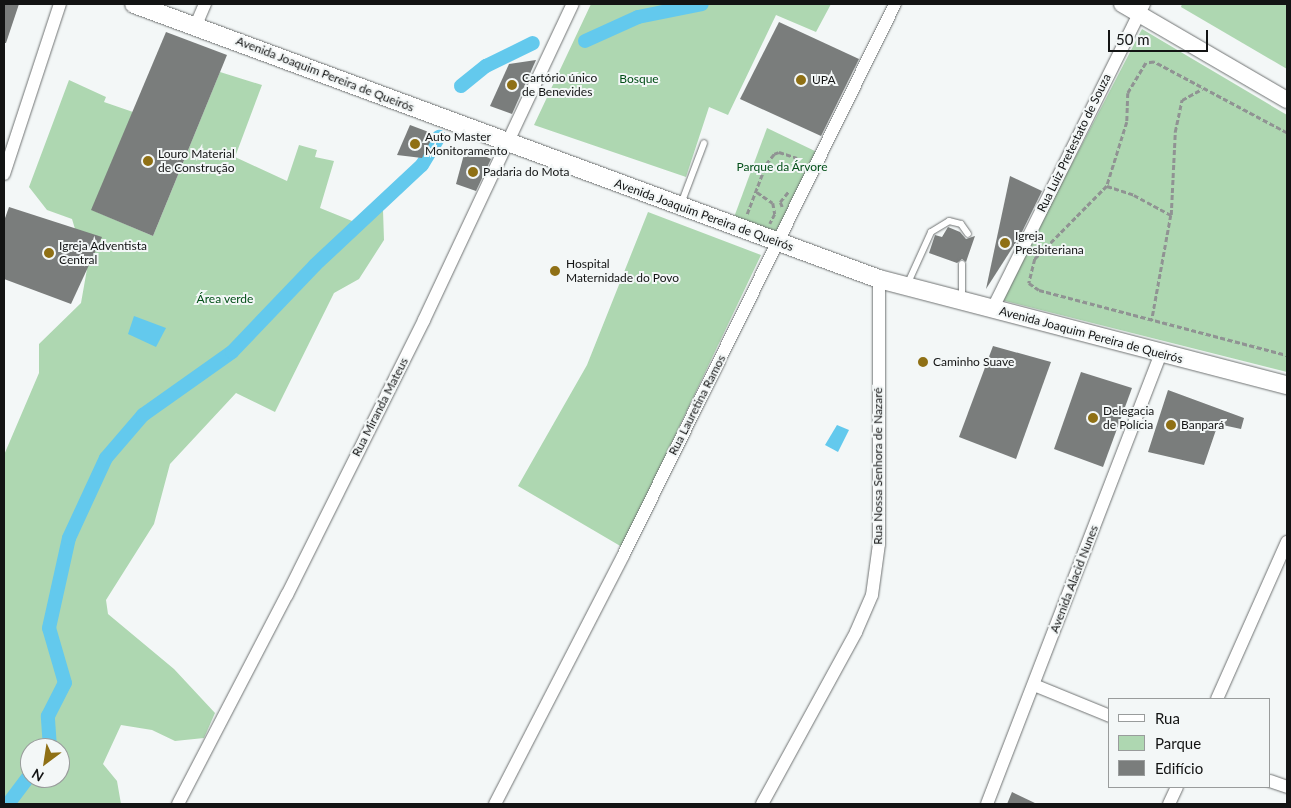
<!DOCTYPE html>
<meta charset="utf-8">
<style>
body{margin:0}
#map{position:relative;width:1291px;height:808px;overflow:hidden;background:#f3f7f7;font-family:Lato,sans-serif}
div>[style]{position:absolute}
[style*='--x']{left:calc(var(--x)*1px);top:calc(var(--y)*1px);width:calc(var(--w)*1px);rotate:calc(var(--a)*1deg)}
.green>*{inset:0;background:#aed7b1}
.water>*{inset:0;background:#63c9ed}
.canal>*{height:14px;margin:-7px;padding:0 7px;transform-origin:7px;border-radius:7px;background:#63c9ed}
.building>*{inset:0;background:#7a7d7c}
.path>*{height:2.5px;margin-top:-1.25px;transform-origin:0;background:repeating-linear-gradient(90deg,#909393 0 5px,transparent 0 7.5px)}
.roads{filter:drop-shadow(0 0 1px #707373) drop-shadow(0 0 1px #707373)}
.service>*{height:6px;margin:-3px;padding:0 3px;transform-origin:3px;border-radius:3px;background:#fff}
.minor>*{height:12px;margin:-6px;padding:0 6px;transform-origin:6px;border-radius:6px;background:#fff}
.tertiary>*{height:16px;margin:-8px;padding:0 8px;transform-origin:8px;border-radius:8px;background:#fff}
.secondary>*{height:18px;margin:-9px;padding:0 9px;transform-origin:9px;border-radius:9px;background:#fff}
.dots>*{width:14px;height:14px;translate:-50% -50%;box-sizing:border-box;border:2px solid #f3f7f7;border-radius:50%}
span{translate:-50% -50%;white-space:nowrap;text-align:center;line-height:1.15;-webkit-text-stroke:4px #f3f7f7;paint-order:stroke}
.street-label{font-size:12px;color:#131414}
.poi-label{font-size:12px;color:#131414}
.left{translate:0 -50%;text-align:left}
.park-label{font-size:12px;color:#034f18}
.frame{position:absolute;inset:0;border:5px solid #131414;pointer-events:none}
.legend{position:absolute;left:1108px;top:698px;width:162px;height:90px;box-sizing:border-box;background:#f3f7f7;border:1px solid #999c9c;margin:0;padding:6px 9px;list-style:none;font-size:15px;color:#131414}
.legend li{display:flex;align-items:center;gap:10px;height:25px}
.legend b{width:25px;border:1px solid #999c9c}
.north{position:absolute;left:20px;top:738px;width:50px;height:50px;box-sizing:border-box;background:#f3f7f7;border:1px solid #999c9c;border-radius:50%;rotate:211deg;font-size:14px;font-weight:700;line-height:20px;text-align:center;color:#131414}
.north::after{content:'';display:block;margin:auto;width:18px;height:22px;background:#8f7015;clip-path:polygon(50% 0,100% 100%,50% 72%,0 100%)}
.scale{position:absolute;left:1108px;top:30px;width:100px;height:22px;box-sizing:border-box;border:2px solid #131414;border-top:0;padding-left:6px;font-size:15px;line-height:18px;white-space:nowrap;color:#131414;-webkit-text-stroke:4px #f3f7f7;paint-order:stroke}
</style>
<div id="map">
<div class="green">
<div style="clip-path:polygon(591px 4px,831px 4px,816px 32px,776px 15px,728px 115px,709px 107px,686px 177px,534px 125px)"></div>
<div style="clip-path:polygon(1182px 4px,1287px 4px,1287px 69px,1181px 7px)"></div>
<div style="clip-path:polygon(1142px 29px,1287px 115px,1287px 372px,1001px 300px)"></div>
<div style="clip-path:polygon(evenodd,220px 72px,262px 85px,235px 157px,287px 181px,299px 145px,317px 150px,315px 157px,334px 161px,320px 208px,362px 225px,383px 210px,384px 240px,359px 279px,334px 293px,275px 412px,236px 393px,170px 464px,154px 524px,106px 600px,108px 614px,174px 669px,215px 713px,204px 738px,175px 741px,152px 730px,121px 725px,103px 764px,117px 781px,121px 804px,4px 804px,4px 455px,39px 373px,39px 344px,81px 303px,87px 269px,72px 219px,47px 210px,29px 187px,69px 80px,106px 97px,104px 102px,133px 112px,92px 210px,153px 236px,220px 72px,30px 748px,60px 748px,60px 778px,30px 778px,30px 748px)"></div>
<div style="clip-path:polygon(767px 128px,819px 153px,780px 238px,733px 220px)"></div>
<div style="clip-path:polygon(648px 212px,761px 255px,622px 547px,518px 486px,587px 365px)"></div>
</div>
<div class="water">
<div style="clip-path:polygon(134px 316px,166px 328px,156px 347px,128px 334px)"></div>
<div style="clip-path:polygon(837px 425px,849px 430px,838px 452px,825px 445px)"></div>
</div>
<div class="canal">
<div style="--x:585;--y:41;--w:58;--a:-24.4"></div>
<div style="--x:638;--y:17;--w:65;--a:-11.5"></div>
<div style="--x:461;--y:86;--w:32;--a:-39"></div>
<div style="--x:486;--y:66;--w:52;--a:-26.1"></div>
<div style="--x:50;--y:748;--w:32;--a:-94"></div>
<div style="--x:48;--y:716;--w:37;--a:-63"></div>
<div style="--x:65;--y:683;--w:57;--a:-106.2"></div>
<div style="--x:49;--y:628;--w:92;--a:-77.5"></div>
<div style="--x:69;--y:538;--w:88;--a:-65.2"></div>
<div style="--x:106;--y:458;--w:57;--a:-49.3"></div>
<div style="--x:143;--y:415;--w:109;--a:-35.3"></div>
<div style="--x:232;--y:352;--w:120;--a:-46.3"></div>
<div style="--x:315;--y:265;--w:146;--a:-43.1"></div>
<div style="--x:422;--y:165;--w:33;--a:-59"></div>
<div style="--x:8;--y:804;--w:36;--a:-53"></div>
</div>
<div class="building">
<div style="clip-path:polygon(4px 4px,19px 4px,6px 43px,4px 43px)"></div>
<div style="clip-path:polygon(779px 22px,859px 59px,821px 136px,740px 99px)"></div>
<div style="clip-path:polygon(166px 32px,227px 55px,153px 236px,91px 210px)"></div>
<div style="clip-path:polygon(536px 60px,512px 114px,490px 106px,509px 64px)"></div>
<div style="clip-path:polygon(410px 125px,434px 134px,422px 158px,397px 155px)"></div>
<div style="clip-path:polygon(466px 147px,491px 159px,476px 191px,456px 184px)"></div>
<div style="clip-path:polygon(1010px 176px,1042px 191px,1020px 236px,986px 289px)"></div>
<div style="clip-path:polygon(9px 207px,102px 237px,71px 304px,4px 279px,4px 221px)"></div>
<div style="clip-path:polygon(948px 227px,960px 232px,966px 239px,975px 236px,966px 262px,962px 259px,957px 263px,929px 253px,935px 235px,942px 237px)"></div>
<div style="clip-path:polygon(993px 346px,1051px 362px,1016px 459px,959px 437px)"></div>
<div style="clip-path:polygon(1081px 372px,1132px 388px,1103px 467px,1054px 449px)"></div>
<div style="clip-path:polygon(1168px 390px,1244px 418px,1241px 429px,1218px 424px,1204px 465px,1148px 452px)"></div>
<div style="clip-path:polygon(1012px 792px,1037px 804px,1007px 804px)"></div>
</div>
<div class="path">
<div style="--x:1287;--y:133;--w:151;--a:-151.9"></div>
<div style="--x:1154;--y:62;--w:8;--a:173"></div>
<div style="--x:1146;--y:63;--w:35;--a:121"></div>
<div style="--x:1128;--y:93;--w:29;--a:92"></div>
<div style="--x:1127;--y:122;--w:67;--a:107.4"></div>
<div style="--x:1107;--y:186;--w:103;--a:134.6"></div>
<div style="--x:1035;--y:259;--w:25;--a:104"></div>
<div style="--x:1029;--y:283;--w:12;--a:35"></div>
<div style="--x:1039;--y:290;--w:256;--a:14.7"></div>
<div style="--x:1107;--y:186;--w:28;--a:18"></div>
<div style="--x:1134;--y:195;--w:42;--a:28.4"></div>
<div style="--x:1171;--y:215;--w:107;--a:100.3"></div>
<div style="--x:757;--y:192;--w:19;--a:35"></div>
<div style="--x:773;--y:203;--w:11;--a:80"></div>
<div style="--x:775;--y:214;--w:11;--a:117"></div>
<div style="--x:782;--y:207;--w:5;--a:-112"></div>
<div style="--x:780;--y:202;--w:13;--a:-51"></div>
<div style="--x:747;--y:214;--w:53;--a:-69.2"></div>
<div style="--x:766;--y:164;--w:13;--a:-51"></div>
<div style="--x:774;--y:154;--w:5;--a:-22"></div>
<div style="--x:779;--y:152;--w:19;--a:18"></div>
<div style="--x:797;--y:158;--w:15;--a:82"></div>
<div style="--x:1171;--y:215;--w:83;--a:-87.2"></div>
<div style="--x:1175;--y:132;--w:33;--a:-78"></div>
<div style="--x:1182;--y:100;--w:23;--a:-29"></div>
</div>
<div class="roads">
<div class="service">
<div style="--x:681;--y:204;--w:65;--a:-69.3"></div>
<div style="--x:962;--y:264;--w:34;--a:90"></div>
<div style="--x:907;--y:285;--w:58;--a:-65.6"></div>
<div style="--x:931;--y:232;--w:21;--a:-31"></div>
<div style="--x:949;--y:221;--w:12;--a:14"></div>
<div style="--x:961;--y:224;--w:12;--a:55"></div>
</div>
<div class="minor">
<div style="--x:196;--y:25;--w:23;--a:-67"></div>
<div style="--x:4;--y:174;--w:179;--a:-71.8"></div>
<div style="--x:992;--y:310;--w:342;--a:-63.6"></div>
<div style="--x:1034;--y:685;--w:82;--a:22.2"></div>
<div style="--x:1217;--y:699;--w:172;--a:-66"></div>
<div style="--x:1270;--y:781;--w:18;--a:19"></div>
<div style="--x:178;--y:804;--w:236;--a:-62.5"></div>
<div style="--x:287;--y:595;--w:307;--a:-63.5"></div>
<div style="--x:424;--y:320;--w:349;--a:-64.8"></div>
<div style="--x:495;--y:804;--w:279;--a:-62.7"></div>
<div style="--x:623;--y:556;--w:615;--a:-63.77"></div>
<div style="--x:762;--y:804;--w:196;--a:-61.3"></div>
<div style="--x:856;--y:632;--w:40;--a:-66.6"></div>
<div style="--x:872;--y:595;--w:51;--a:-82.2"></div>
<div style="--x:879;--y:544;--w:265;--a:-90"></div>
<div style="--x:987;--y:804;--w:482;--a:-68.9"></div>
<div style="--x:1169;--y:804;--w:19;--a:-65"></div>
</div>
<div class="tertiary">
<div style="--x:1122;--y:4;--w:191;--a:30.2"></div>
</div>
<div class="secondary">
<div style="--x:134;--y:4;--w:794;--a:20.26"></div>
<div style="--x:879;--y:279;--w:422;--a:14.6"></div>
</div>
</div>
<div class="dots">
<div style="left:801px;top:80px;background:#8f7015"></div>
<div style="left:512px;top:85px;background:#8f7015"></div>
<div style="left:415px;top:144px;background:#8f7015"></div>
<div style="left:148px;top:161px;background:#8f7015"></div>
<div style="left:473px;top:172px;background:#8f7015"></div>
<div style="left:1005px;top:243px;background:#8f7015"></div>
<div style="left:49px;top:253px;background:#8f7015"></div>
<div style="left:555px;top:271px;background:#8f7015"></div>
<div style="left:923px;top:362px;background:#8f7015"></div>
<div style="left:1093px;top:418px;background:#8f7015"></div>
<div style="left:1171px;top:425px;background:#8f7015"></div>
</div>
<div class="street-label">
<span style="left:325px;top:74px;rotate:21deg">Avenida Joaquim Pereira de Queirós</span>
<span style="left:1074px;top:143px;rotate:-64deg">Rua Luiz Pretestato de Souza</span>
<span style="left:704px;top:215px;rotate:20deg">Avenida Joaquim Pereira de Queirós</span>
<span style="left:1091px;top:335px;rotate:15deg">Avenida Joaquim Pereira de Queirós</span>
<span style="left:697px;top:405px;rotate:-63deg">Rua Lauretina Ramos</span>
<span style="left:380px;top:407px;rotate:-63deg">Rua Miranda Mateus</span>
<span style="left:878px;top:466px;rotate:-90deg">Rua Nossa Senhora de Nazaré</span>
<span style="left:1074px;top:579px;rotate:-69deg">Avenida Alacid Nunes</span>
</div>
<div class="poi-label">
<span class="left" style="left:522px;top:85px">Cartório único<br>de Benevides</span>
<span class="left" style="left:812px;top:80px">UPA</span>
<span class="left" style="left:425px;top:144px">Auto Master<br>Monitoramento</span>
<span class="left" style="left:158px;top:161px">Louro Material<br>de Construção</span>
<span class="left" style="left:483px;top:172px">Padaria do Mota</span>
<span class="left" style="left:1015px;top:243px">Igreja<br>Presbiteriana</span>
<span class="left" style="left:59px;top:253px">Igreja Adventista<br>Central</span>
<span class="left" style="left:566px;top:271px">Hospital<br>Maternidade do Povo</span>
<span class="left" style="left:933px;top:362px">Caminho Suave</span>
<span class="left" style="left:1103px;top:418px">Delegacia<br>de Polícia</span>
<span class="left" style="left:1181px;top:425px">Banpará</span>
</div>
<div class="park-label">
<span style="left:639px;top:79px">Bosque</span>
<span style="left:782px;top:167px">Parque da Árvore</span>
<span style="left:225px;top:299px">Área verde</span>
</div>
<div class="frame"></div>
<ul class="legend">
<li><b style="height:6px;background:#fff"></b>Rua</li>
<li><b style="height:14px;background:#aed7b1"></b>Parque</li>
<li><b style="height:14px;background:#7a7d7c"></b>Edifício</li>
</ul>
<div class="north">N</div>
<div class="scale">50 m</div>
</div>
